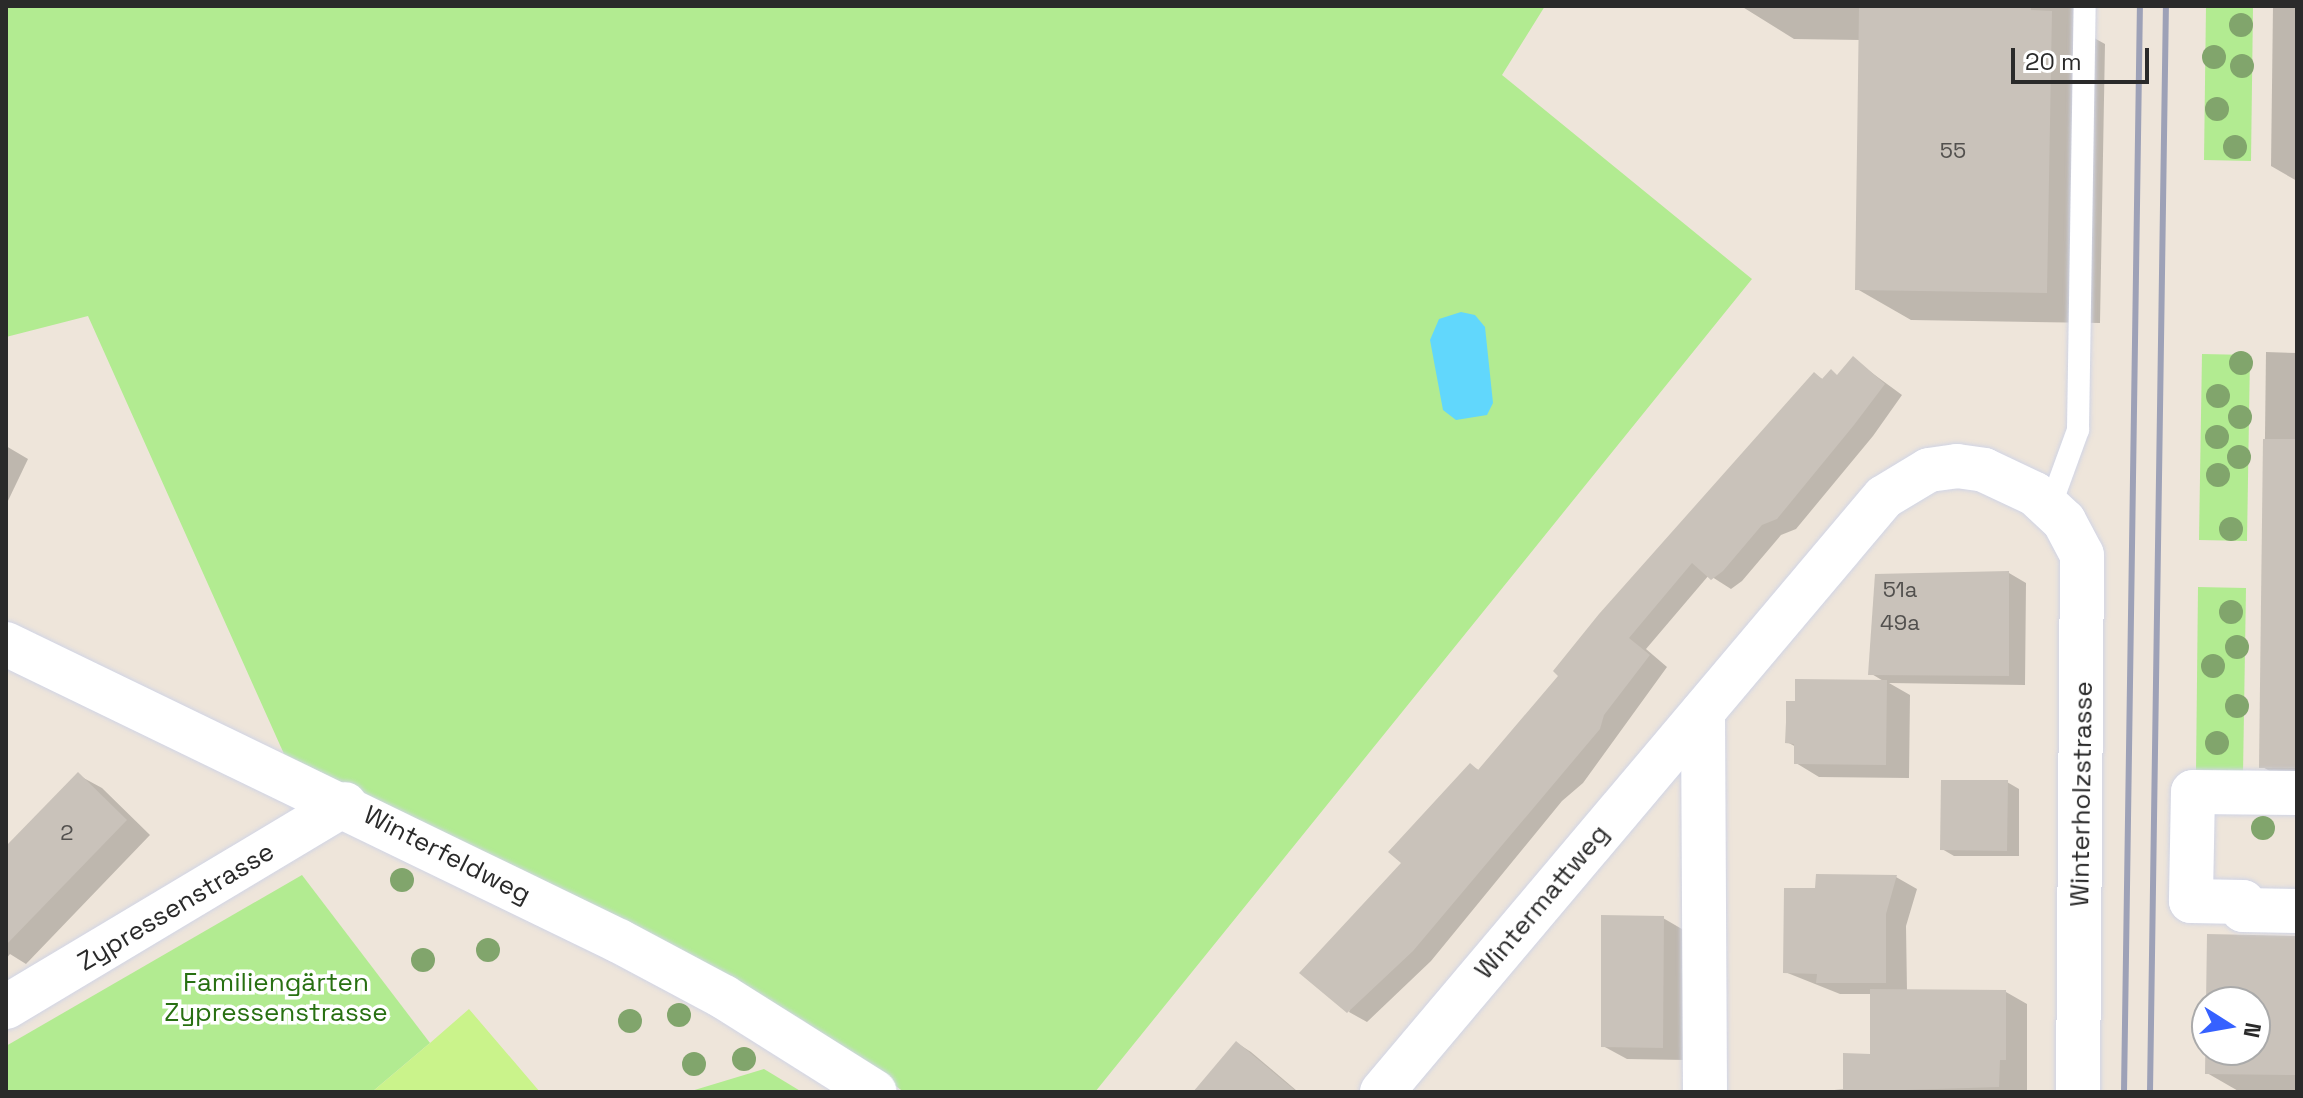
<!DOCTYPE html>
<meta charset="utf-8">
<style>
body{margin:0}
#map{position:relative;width:2303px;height:1098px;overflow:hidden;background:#eee5da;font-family:"Space Grotesk",sans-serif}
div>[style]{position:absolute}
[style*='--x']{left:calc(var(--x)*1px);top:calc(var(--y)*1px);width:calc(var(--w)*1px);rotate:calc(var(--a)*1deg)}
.green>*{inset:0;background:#b2eb91}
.pitch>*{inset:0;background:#caf38b}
.water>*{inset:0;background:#61d7fc}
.shadow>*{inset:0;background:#0003}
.building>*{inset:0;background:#c9c2ba}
.roads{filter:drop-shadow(0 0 2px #d0d4e5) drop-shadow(0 0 2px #d0d4e5)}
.lane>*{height:22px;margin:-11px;padding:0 11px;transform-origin:11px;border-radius:11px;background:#fff}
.street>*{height:44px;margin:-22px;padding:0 22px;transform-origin:22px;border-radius:22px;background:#fff}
.rail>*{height:6px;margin:-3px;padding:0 3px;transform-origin:3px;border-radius:3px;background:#9da1b7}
.trees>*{width:24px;height:24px;margin:-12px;border-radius:50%;background:#81a56c}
span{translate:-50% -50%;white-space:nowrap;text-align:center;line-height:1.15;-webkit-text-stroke:7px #fff;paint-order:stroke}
.number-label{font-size:22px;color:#52504e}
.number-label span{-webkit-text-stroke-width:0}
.street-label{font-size:26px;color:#2a2a2a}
.park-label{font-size:26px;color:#287012}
.frame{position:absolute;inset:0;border:8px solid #2a2a2a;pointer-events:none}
.north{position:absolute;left:2191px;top:986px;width:80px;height:80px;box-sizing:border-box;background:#fff;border:2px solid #aaa;border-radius:50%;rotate:101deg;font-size:22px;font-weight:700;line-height:32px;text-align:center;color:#2a2a2a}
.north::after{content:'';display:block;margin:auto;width:28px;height:36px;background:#3661ff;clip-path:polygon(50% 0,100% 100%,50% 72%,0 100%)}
.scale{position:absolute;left:2011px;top:48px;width:138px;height:36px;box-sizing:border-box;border:4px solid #2a2a2a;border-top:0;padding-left:10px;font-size:24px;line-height:28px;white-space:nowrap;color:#2a2a2a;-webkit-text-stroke:6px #fff;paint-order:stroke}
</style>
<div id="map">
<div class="green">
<div style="clip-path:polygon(6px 6px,1545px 6px,1502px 75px,1752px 279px,1095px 1092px,904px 1092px,804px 1021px,700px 960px,284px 754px,88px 316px,6px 337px)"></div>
<div style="clip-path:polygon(2206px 6px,2253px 6px,2251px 161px,2204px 160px)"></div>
<div style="clip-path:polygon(2202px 354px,2250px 355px,2247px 541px,2199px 540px)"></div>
<div style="clip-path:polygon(2198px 587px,2246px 588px,2243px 774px,2196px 773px)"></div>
<div style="clip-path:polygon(302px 875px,430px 1043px,372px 1092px,6px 1092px,6px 1046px)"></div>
<div style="clip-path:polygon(764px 1069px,802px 1092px,688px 1092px)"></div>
</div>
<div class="pitch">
<div style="clip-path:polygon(469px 1009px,540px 1092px,372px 1092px,430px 1043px)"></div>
</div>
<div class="water">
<div style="clip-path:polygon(1461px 312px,1475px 315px,1485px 327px,1493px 403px,1487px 415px,1456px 420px,1443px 410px,1430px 340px,1439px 319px)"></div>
</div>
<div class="shadow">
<div style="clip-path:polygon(2085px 6px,2085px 33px,2105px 44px,2100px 323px,1911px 320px,1857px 289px,1860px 40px,1794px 39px,1741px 6px)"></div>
<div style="clip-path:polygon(2273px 6px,2297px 6px,2297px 181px,2271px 166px)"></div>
<div style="clip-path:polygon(2266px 352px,2297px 353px,2297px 787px,2261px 766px)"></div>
<div style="clip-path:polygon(1853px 359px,1902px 395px,1873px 436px,1796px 529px,1781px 535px,1742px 581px,1731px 589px,1709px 575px,1646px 649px,1667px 667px,1583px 783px,1562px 801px,1431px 961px,1367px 1022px,1349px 1012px,1404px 862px,1391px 851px,1470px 765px,1480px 771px,1561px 676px,1601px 615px,1814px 374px,1824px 380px,1839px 376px)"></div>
<div style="clip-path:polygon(6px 446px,28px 459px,6px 505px)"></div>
<div style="clip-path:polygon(2009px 573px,2026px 583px,2025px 685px,1889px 683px,1910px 695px,1909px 778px,1819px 777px,1796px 763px,1796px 747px,1787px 742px,1885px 682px,1870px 673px)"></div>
<div style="clip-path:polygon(78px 775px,102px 788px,150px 835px,26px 964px,10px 954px,6px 959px,6px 847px)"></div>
<div style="clip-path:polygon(2007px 782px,2019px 789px,2019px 856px,1954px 856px,1942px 849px)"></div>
<div style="clip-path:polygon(1818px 876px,1896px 877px,1917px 889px,1906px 926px,1907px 991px,2006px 992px,2027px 1004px,2027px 1092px,1812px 1092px,1845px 1089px,1872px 1056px,1872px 994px,1840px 994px,1785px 972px,1817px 890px)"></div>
<div style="clip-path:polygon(1663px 918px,1687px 932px,1686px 1060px,1627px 1059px,1603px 1046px)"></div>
<div style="clip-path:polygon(2297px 937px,2297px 1092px,2240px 1092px,2207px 1073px,2207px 1047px,2255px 1050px,2255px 1002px,2208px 1002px)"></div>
<div style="clip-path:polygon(1237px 1043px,1251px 1052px,1297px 1091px,1195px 1092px)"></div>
</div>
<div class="building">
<div style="clip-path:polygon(1859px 6px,2031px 6px,2031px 10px,2052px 11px,2047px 293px,1855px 290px)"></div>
<div style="clip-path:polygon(1853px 356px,1885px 384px,1854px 425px,1777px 519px,1762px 525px,1723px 571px,1711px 580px,1692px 563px,1629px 638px,1650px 655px,1604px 715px,1600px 729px,1413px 951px,1347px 1013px,1299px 973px,1401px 863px,1388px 852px,1470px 763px,1478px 770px,1558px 676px,1553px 671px,1599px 614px,1814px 372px,1822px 379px,1831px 369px,1837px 375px)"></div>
<div style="clip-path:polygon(2263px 439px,2297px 439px,2297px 768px,2259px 768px)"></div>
<div style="clip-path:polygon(2009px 571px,2009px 676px,1868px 675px,1875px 574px)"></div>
<div style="clip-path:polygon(1795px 679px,1887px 680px,1886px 765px,1794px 764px,1794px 744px,1785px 743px,1786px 722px,1786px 701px,1795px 701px)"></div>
<div style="clip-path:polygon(78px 772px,127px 820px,6px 945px,6px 846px)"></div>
<div style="clip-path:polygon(1941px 780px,2008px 780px,2007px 851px,1940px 850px)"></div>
<div style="clip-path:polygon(1816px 874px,1897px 875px,1886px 914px,1886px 983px,1816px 983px,1817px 974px,1783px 973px,1784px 888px,1815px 888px)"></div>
<div style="clip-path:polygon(1601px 915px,1664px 916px,1663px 1048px,1601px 1047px)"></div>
<div style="clip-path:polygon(evenodd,2207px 934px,2297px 936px,2297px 1075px,2205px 1074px,2207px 934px,2207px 1002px,2255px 1002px,2255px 1050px,2207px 1050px,2207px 1002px)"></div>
<div style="clip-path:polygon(1870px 989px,2006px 990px,2006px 1060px,2000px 1060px,1999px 1087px,1843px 1092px,1843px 1053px,1870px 1054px)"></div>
<div style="clip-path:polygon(1236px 1041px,1297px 1092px,1193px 1092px)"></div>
</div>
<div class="roads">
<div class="lane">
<div style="--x:2050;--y:507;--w:82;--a:-70"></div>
<div style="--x:2078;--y:430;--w:424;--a:-89.1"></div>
</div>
<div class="street">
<div style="--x:6;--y:644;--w:681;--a:25.85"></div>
<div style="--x:619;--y:941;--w:119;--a:28.1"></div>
<div style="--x:724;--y:997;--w:178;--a:32.2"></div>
<div style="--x:1703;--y:712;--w:380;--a:89.7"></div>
<div style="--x:2297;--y:793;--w:104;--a:-179.4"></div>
<div style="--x:2193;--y:792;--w:109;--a:91.1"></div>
<div style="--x:2191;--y:901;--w:52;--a:1.1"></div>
<div style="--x:2243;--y:902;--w:8;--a:90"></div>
<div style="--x:2243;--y:910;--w:54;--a:1.1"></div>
<div style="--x:6;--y:1007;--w:395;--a:-30.9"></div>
<div style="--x:1382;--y:1092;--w:778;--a:-49.85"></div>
<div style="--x:1884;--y:497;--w:52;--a:-31"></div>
<div style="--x:1929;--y:470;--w:28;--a:-8"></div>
<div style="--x:1957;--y:466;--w:27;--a:8"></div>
<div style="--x:1984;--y:470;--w:56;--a:25.2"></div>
<div style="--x:2035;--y:494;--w:40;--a:43"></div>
<div style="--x:2064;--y:521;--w:38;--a:62"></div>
<div style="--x:2082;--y:555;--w:537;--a:90.43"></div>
</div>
</div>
<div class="rail">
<div style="--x:2124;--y:1092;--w:1086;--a:-89.16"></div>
<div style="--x:2150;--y:1092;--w:1086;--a:-89.16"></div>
</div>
<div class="trees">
<div style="left:2241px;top:25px"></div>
<div style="left:2214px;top:57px"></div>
<div style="left:2242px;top:66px"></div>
<div style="left:2217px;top:109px"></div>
<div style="left:2235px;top:147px"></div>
<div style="left:2241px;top:363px"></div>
<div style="left:2218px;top:396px"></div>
<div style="left:2240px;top:417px"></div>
<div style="left:2217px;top:437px"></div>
<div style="left:2239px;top:457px"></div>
<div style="left:2218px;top:475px"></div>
<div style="left:2231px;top:529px"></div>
<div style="left:2231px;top:612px"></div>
<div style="left:2237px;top:647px"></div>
<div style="left:2213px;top:666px"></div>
<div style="left:2237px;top:706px"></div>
<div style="left:2217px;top:743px"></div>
<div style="left:2263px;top:828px"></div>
<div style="left:402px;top:880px"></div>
<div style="left:488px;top:950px"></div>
<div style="left:423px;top:960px"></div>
<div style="left:679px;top:1015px"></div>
<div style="left:630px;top:1021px"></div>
<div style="left:744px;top:1059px"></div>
<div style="left:694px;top:1064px"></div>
</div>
<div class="number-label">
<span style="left:1953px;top:151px">55</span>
<span style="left:1900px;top:590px">51a</span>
<span style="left:1900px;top:623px">49a</span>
<span style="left:67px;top:833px">2</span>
</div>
<div class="street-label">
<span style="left:2082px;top:794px;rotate:-89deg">Winterholzstrasse</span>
<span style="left:447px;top:855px;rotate:27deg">Winterfeldweg</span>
<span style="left:1542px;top:902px;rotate:-50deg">Wintermattweg</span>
<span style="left:176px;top:907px;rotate:-31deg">Zypressenstrasse</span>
</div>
<div class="park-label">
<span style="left:276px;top:998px">Familiengärten<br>Zypressenstrasse</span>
</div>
<div class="frame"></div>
<div class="north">N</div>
<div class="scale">20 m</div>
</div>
